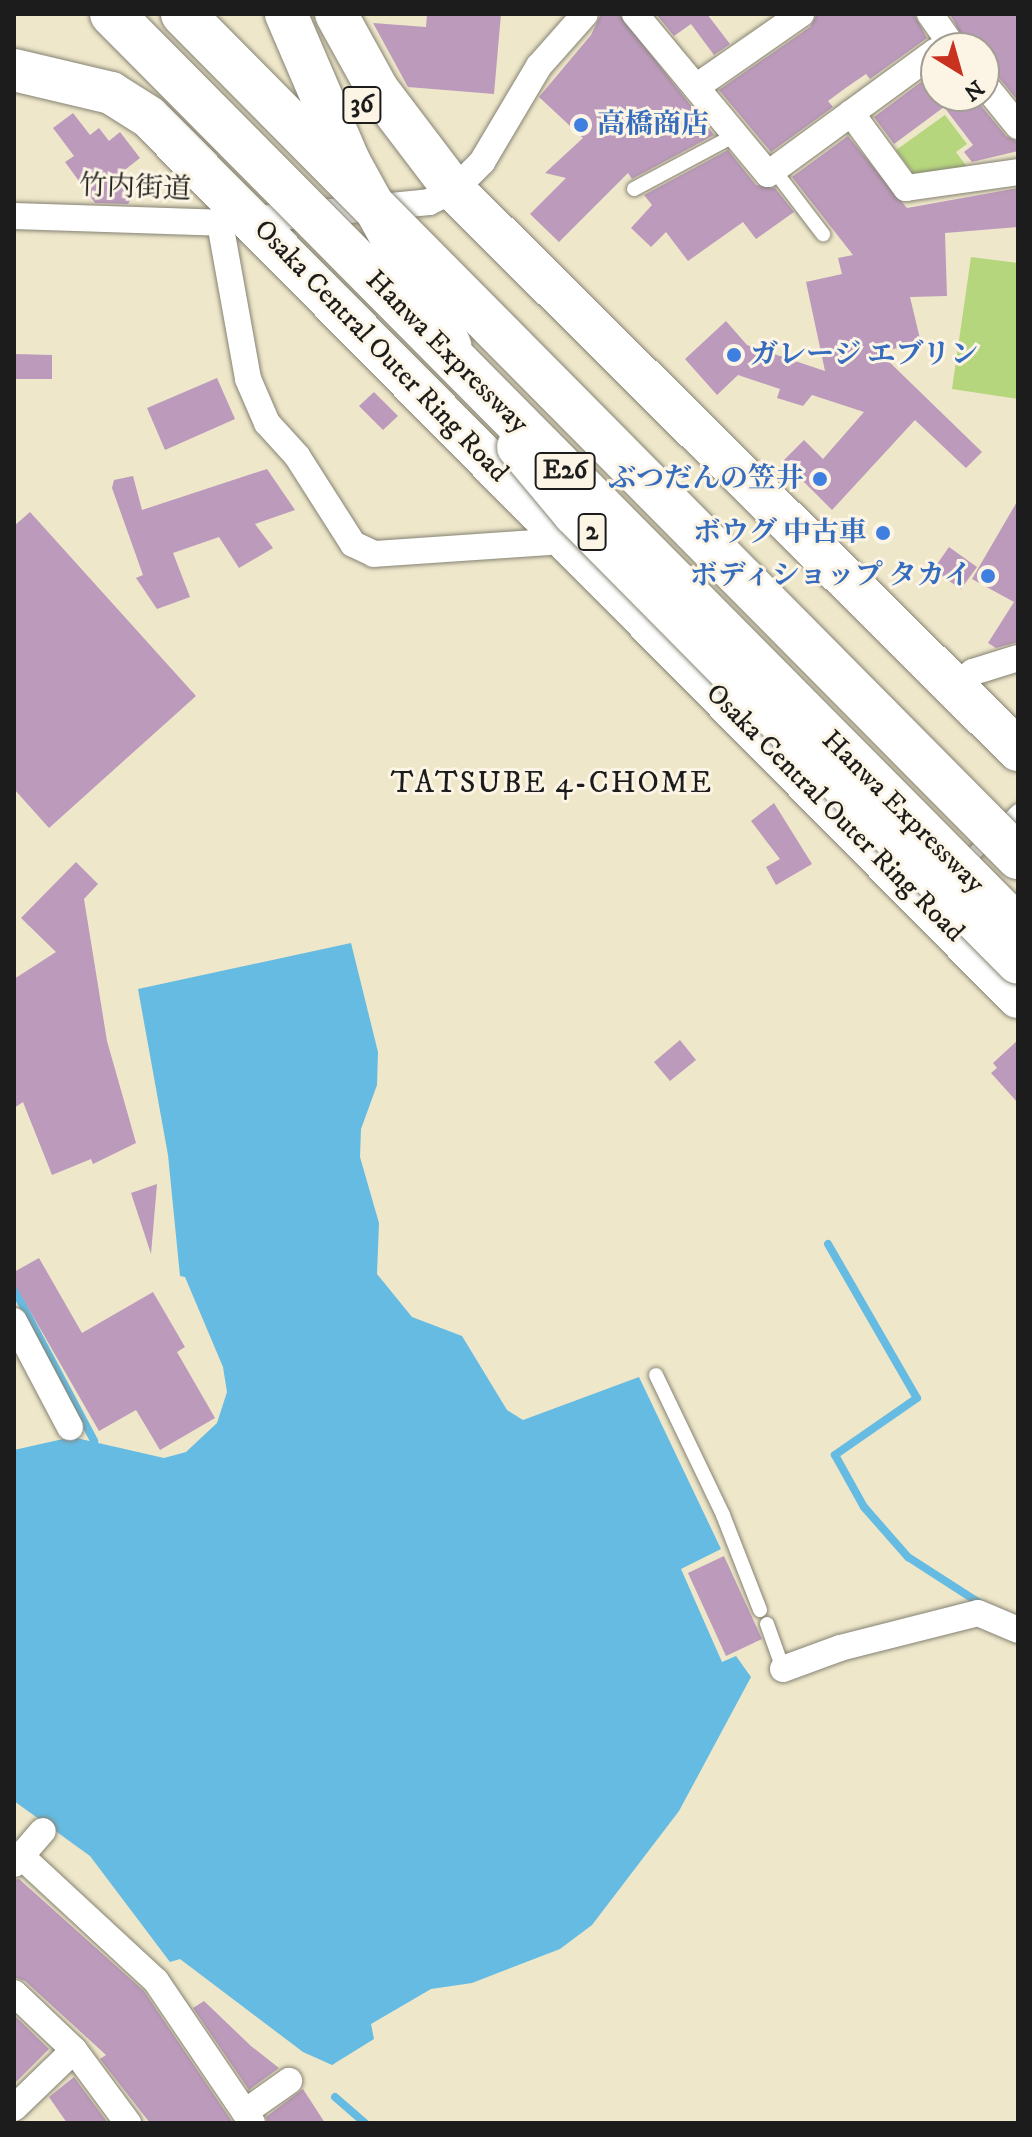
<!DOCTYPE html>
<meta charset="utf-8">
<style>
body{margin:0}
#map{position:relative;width:1032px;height:2137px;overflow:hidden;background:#eee7ca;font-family:"IM FELL DW Pica","Noto Serif JP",serif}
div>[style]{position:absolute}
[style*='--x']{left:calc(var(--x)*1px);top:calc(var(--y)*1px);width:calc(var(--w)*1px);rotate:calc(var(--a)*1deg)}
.green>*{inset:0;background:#b6d67d}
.water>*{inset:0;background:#66bbe2}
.stream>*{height:8px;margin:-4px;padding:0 4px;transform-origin:4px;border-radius:4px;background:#66bbe2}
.building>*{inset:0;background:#bc9abc}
.roads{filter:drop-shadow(0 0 2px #858273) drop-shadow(0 0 2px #858273)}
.lane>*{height:14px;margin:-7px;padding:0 7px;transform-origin:7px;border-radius:7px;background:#fff}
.street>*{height:26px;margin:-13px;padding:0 13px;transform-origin:13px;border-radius:13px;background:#fff}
.primary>*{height:42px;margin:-21px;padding:0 21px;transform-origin:21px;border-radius:21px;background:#fff}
.bridges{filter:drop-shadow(0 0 2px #858273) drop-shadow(0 0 2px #858273)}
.primary-bridge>*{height:42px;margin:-21px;padding:0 21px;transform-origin:21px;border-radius:21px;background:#fff}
.highway-bridge>*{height:44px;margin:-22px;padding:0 22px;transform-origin:22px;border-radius:22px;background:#fff}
.dots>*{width:22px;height:22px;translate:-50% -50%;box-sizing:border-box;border:4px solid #fcf5e5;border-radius:50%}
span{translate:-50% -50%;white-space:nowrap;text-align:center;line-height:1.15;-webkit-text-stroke:6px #fcf5e5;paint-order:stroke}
.shield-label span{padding:2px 6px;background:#fcf5e5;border:2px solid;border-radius:6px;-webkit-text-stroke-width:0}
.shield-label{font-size:26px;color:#1c1c1c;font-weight:700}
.shop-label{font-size:28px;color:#366cbe;font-weight:700}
.left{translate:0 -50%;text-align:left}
.right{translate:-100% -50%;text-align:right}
.street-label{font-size:28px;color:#1c1c1c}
.neighbourhood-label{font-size:30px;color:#1c1c1c;letter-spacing:2px}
.frame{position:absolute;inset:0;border:16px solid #1c1c1c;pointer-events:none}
.north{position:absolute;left:920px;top:32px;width:80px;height:80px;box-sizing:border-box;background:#fcf5e5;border:2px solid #a29e95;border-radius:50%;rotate:143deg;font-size:22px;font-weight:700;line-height:32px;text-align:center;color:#1c1c1c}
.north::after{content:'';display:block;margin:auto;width:28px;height:36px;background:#c8321e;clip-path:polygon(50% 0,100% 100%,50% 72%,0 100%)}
</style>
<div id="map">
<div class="green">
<div style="clip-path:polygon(945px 115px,967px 144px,956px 152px,967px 167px,916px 177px,896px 150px)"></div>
<div style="clip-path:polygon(971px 257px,1018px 263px,1018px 399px,952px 389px)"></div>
</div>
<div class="water">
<div style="clip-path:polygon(351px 943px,378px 1052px,377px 1085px,361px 1129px,360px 1157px,379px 1223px,377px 1274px,412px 1317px,462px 1336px,507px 1410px,523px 1420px,639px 1377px,721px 1549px,681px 1569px,722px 1662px,736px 1656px,751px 1677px,679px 1811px,592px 1925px,560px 1949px,472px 1983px,431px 1989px,371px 2024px,374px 2039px,332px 2065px,303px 2052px,180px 1959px,170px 1962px,90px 1856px,14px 1801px,14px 1450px,72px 1437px,164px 1458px,186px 1452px,217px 1423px,227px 1392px,223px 1367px,185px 1277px,180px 1276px,168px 1155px,138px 989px)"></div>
</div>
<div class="stream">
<div style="--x:828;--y:1244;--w:178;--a:60"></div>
<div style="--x:917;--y:1398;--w:100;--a:145.2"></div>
<div style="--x:835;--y:1455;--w:60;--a:60.9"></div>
<div style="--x:864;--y:1507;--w:67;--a:48.7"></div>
<div style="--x:908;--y:1557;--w:94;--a:32.8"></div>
<div style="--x:14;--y:1289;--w:172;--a:62.2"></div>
<div style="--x:335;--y:2097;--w:40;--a:41"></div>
</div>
<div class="building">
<div style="clip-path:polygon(427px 14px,501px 14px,494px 94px,408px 87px,373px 23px,426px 27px)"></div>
<div style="clip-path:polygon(601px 14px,619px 14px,714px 135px,632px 179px,628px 173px,559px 242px,530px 214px,566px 178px,545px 173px,583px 138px,539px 97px,591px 35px)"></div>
<div style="clip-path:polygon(656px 14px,707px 14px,730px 44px,714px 55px,691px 24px,674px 36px)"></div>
<div style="clip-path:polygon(817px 14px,914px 14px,927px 38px,870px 79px,866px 74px,847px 87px,828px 101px,833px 107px,771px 152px,719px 90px,810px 27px)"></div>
<div style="clip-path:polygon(950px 14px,1018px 14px,1018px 101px,996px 74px,984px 68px,984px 48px,968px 48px)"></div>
<div style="clip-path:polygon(936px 71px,936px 96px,973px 96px,1006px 136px,1018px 142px,1018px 151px,972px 162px,964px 152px,973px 145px,944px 107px,894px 144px,874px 117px)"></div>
<div style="clip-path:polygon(73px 113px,90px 135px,99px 128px,109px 141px,120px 132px,140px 158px,117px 176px,132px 197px,128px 204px,95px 203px,65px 162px,74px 156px,53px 128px)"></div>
<div style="clip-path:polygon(848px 136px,907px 208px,1018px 188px,1018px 227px,945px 233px,947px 296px,910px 297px,921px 343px,879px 352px,982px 452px,966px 468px,915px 420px,832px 510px,783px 461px,804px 440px,823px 459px,864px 412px,812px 395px,803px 406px,777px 398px,780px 389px,738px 375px,717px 395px,685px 359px,726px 321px,747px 345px,825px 371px,806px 282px,842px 274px,838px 258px,853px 255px,792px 177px)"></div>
<div style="clip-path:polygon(728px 150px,756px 185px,775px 188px,794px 212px,756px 239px,743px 222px,688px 261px,666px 232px,651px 247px,631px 228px,652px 205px,644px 195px)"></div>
<div style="clip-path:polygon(14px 354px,52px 355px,52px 379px,14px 379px)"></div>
<div style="clip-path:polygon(217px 378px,235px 419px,165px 450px,147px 408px)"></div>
<div style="clip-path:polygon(374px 392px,398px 416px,383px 430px,359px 406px)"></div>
<div style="clip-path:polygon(267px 469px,295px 510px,255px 524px,273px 548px,239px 568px,219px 537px,173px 553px,190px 597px,157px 609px,136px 578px,143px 575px,112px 488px,114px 480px,133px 476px,142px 510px)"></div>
<div style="clip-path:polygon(1018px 500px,1018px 642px,996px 648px,988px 643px,1014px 602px,972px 579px)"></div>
<div style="clip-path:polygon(30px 512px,196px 696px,49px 828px,14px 789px,14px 526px)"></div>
<div style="clip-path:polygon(949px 547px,977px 567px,961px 589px,933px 570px)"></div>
<div style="clip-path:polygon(774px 803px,812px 864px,776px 885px,766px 867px,780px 859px,751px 821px)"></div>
<div style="clip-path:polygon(76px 862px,98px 884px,84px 899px,107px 1041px,136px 1143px,93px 1164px,91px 1159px,52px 1175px,23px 1102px,14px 1108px,14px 979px,56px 952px,21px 918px)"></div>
<div style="clip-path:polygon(680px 1040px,696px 1060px,670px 1081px,654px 1062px)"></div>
<div style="clip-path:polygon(1018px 1040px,1018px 1103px,991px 1073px,997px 1068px,993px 1063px)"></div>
<div style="clip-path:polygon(157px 1184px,151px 1254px,131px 1193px)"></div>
<div style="clip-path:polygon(39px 1258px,82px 1333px,153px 1292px,185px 1347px,177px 1352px,215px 1418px,160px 1450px,136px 1410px,99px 1431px,14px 1283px,14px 1272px)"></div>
<div style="clip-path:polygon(724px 1556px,762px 1639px,726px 1656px,688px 1573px)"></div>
<div style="clip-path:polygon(19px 1879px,144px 1991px,233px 2123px,150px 2123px,100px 2059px,106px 2055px,25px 1981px,14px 1977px,14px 1880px)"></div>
<div style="clip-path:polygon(204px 2001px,251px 2046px,279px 2068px,249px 2090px,193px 2008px)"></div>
<div style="clip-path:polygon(14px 2015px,49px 2049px,14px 2084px)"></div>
<div style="clip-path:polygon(74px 2077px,108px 2123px,67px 2123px,49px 2097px)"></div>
<div style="clip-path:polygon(303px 2089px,325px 2123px,268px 2123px,266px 2117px)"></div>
</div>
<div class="roads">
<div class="lane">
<div style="--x:774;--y:170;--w:81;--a:52.6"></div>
<div style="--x:634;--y:189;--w:115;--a:-28.1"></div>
<div style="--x:961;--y:866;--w:79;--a:-44"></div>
<div style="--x:656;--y:1375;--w:155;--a:64.4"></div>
<div style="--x:723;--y:1515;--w:102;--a:68.7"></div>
<div style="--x:767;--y:1624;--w:48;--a:70.4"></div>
</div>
<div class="street">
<div style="--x:635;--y:14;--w:208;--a:50.3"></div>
<div style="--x:768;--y:174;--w:208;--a:-36.2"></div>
<div style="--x:930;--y:14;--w:33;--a:55"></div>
<div style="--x:984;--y:84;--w:54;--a:51"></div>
<div style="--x:696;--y:87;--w:128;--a:-34.8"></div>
<div style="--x:851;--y:113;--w:93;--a:53.7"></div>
<div style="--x:906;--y:188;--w:113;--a:-8.1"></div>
<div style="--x:14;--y:216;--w:206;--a:1.9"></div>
<div style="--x:220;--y:223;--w:210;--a:-5.7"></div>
<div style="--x:429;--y:202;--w:28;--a:-26"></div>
<div style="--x:454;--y:190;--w:40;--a:-45"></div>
<div style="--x:482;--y:162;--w:112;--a:-59.3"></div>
<div style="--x:539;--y:66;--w:69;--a:-48.5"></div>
<div style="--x:220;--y:223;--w:158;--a:79.8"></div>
<div style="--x:248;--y:379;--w:48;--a:66.6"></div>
<div style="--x:267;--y:423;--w:45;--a:47.7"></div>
<div style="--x:297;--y:456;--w:104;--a:57.5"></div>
<div style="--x:353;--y:544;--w:23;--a:25"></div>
<div style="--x:374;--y:554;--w:192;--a:-3.9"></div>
<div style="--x:955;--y:686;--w:23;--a:-38"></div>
<div style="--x:973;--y:672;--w:47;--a:-17.3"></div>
<div style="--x:14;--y:1321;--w:120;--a:62.2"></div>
<div style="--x:783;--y:1669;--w:61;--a:-20.2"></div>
<div style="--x:840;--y:1648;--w:142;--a:-14.2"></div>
<div style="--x:978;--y:1613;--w:43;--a:23"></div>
<div style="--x:21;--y:1856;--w:33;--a:-49"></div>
<div style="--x:14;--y:1864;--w:11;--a:-49"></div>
<div style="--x:21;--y:1856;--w:184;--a:42.8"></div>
<div style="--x:156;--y:1981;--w:171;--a:55.9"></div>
<div style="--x:14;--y:1993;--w:83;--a:43.5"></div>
<div style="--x:74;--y:2050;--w:91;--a:53.5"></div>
<div style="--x:14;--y:2108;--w:83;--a:-44"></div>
<div style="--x:245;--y:2112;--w:54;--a:-35.2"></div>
</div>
<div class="primary">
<div style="--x:336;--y:14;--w:87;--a:61.1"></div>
<div style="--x:378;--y:90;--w:126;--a:52.8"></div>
<div style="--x:454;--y:190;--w:795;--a:44.8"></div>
<div style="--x:14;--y:70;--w:100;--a:13.3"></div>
<div style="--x:111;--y:93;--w:45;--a:32.3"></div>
<div style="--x:149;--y:117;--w:1237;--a:45.36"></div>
</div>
</div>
<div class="bridges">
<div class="primary-bridge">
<div style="--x:286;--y:14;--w:160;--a:66.8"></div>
<div style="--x:349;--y:161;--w:210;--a:61.2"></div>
<div style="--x:518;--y:447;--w:87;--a:50.1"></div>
<div style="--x:574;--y:514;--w:631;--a:45.32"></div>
</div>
<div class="highway-bridge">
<div style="--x:112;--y:14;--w:1287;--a:45.25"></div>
<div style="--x:183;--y:14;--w:1187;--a:45.27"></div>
</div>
</div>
<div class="dots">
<div style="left:581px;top:125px;background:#3f7fe0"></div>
<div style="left:734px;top:355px;background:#3f7fe0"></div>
<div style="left:820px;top:479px;background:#3f7fe0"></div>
<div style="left:883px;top:533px;background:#3f7fe0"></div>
<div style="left:988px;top:576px;background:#3f7fe0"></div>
</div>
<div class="shield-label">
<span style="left:362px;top:105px">36</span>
<span style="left:565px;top:471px">E26</span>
<span style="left:592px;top:532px">2</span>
</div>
<div class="shop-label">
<span class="left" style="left:597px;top:125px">高橋商店</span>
<span class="left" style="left:750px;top:355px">ガレージ エブリン</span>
<span class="right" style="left:804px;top:479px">ぶつだんの笠井</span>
<span class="right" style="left:867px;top:533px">ボウグ 中古車</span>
<span class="right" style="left:972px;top:576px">ボディショップ タカイ</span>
</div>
<div class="street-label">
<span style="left:135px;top:188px;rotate:2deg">竹内街道</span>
<span style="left:381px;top:351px;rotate:46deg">Osaka Central Outer Ring Road</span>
<span style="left:447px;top:352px;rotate:45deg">Hanwa Expressway</span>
<span style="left:903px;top:812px;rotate:45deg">Hanwa Expressway</span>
<span style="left:835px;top:813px;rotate:45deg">Osaka Central Outer Ring Road</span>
</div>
<div class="neighbourhood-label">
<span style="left:552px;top:784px">TATSUBE 4-CHOME</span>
</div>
<div class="frame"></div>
<div class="north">N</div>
</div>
